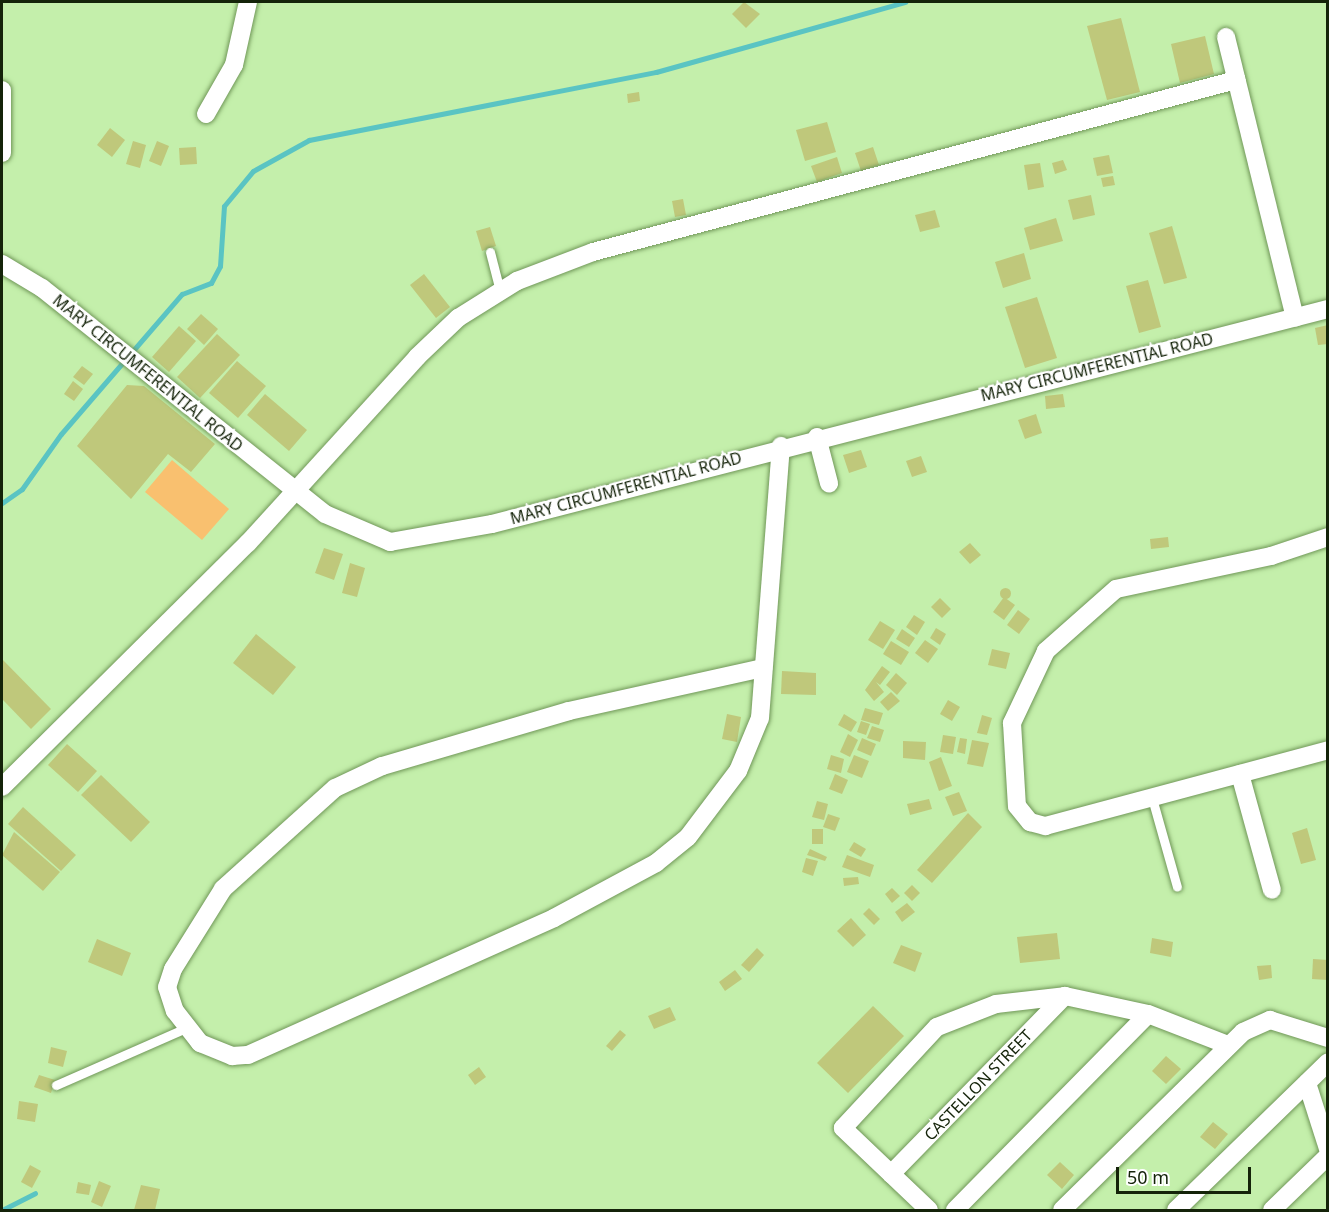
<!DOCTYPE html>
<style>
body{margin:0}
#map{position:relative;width:1329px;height:1212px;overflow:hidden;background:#c4efab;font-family:"Noto Sans",sans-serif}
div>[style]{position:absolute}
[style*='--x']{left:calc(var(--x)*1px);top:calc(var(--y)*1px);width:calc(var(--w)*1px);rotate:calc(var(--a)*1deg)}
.green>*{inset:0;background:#f9c06f}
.stream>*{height:5px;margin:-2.5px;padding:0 2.5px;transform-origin:2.5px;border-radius:2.5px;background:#5ac4c3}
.building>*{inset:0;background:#bfc87b}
.round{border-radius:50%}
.roads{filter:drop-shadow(0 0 2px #709758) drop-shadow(0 0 2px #709758)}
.lane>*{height:9px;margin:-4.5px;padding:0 4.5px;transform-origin:4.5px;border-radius:4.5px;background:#fff}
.street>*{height:18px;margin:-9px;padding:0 9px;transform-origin:9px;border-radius:9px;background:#fff}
span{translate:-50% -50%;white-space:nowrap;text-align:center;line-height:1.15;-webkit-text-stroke:4.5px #fff;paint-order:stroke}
.street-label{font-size:16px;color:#142309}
.frame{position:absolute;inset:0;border:3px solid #142309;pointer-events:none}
.scale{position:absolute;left:1116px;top:1167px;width:135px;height:27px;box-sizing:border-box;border:3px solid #142309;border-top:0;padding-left:8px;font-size:18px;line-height:21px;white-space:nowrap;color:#142309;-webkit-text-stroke:4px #fff;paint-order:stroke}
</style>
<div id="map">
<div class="green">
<div style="clip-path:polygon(172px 460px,229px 509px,202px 540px,145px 492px)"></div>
</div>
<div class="stream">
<div style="--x:2;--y:503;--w:24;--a:-35"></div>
<div style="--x:22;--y:489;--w:67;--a:-54.7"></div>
<div style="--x:61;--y:434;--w:185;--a:-49.2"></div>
<div style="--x:182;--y:294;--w:31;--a:-21"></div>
<div style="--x:211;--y:283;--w:19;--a:-62"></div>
<div style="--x:220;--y:266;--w:60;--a:-86.2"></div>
<div style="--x:224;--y:206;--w:45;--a:-50.4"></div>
<div style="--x:253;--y:171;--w:64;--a:-29"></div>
<div style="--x:309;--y:140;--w:354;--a:-11.1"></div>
<div style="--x:656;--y:72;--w:259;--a:-15.7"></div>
<div style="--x:2;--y:1210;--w:37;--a:-27"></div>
</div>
<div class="building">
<div style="clip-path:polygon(744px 2px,760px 14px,746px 28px,732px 14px)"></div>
<div style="clip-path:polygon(1121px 18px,1140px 92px,1107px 100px,1087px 26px)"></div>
<div style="clip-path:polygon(1205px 36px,1214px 74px,1180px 83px,1171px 44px)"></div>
<div style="clip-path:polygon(639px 92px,640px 101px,628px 103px,627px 94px)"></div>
<div style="clip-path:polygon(827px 122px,836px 152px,805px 161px,796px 130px)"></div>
<div style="clip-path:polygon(110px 128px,125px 140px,112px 157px,97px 145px)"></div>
<div style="clip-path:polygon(133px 141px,146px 145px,140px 168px,126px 164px)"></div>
<div style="clip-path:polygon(157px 141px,169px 146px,161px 166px,149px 161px)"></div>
<div style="clip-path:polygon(196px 147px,197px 164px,180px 165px,179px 148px)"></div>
<div style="clip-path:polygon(873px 147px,879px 165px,861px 171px,855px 153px)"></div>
<div style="clip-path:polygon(1109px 155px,1113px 173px,1097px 176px,1093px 158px)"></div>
<div style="clip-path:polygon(837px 157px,842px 173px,817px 182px,811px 166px)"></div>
<div style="clip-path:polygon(1063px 160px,1067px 170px,1055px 174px,1052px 163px)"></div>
<div style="clip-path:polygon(1040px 163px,1044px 187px,1028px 190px,1024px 165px)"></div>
<div style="clip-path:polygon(1113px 176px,1115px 185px,1103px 187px,1101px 178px)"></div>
<div style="clip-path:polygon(1091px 195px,1095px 215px,1073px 220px,1068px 200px)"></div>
<div style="clip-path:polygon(683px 199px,686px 215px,675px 217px,672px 201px)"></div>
<div style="clip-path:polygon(935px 210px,940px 227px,920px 232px,915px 215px)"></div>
<div style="clip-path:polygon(1056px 218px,1063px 241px,1030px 250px,1024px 228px)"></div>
<div style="clip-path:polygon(1172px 226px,1187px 278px,1164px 284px,1149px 233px)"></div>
<div style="clip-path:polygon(490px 227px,496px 246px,482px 251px,476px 231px)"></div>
<div style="clip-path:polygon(1024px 253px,1031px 279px,1003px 288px,995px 262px)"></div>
<div style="clip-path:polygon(424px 274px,450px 307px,436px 318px,410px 285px)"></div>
<div style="clip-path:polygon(1148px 280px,1161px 327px,1139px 333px,1126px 286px)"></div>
<div style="clip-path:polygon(1037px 297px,1057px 358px,1025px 368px,1005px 307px)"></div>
<div style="clip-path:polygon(201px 314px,218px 329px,204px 345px,187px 329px)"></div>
<div style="clip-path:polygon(1328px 325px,1328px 344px,1318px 345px,1315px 328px)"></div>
<div style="clip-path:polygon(179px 326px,196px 341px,169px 372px,152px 357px)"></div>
<div style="clip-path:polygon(217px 334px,240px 355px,200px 398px,177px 377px)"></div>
<div style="clip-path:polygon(237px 361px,266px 386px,238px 418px,209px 393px)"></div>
<div style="clip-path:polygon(82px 366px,93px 374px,84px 385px,73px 377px)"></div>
<div style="clip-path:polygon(73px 381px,83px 389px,74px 401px,64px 394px)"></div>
<div style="clip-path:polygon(127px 385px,144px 386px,215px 444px,191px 472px,168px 454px,131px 499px,77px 446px)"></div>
<div style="clip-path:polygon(265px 394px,307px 430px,289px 451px,247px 415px)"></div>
<div style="clip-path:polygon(1063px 394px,1065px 407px,1046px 409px,1045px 396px)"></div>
<div style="clip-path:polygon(1036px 414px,1042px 433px,1025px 439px,1018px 420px)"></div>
<div style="clip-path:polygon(861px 450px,867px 467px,849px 473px,843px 455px)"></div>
<div style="clip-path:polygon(921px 456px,927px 472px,912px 477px,906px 461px)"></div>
<div style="clip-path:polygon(1168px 537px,1169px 547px,1151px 549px,1150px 539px)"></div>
<div style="clip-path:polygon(970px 543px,981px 555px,970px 564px,959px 552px)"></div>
<div style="clip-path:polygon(324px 548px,343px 554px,334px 580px,315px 573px)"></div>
<div style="clip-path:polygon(350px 563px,365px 568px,357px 597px,342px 593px)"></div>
<div class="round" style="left:999.5px;top:587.5px;width:11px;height:11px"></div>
<div style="clip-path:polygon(1004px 597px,1015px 605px,1004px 620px,993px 612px)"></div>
<div style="clip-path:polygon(940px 598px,951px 609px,942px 618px,931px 607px)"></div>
<div style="clip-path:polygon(1018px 610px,1030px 619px,1019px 634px,1007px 625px)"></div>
<div style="clip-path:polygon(914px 615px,925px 622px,917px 635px,906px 627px)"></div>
<div style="clip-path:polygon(880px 621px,895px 630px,883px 649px,868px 640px)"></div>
<div style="clip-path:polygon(936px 628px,946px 634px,940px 645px,930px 638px)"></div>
<div style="clip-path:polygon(902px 629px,915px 638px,909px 647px,896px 639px)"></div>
<div style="clip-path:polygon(256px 634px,296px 667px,273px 695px,233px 663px)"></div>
<div style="clip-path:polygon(925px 640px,938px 649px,928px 663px,915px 653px)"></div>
<div style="clip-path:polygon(891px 641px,909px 652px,901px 665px,883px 654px)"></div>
<div style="clip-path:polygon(992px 649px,1010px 653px,1006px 669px,988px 665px)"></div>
<div style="clip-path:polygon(2px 659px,51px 709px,31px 729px,2px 699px)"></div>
<div style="clip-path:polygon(882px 666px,890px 672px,880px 685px,876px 682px,884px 692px,874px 701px,865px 690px)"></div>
<div style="clip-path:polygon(782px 671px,816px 673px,816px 695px,781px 694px)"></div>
<div style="clip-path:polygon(896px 673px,907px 683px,897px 695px,886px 685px)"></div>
<div style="clip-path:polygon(891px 692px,900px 701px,888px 711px,880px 702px)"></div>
<div style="clip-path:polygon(948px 700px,960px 707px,952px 721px,940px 714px)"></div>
<div style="clip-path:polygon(865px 708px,883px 713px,879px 725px,861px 720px)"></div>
<div style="clip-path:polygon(727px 714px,741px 717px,737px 742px,722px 739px)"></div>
<div style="clip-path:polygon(844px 714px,857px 722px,851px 732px,838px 725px)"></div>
<div style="clip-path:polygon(982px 715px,992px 718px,987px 735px,977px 733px)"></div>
<div style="clip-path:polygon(861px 721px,870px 724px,866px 735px,857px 732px)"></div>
<div style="clip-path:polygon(872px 726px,884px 730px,880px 742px,867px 738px)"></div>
<div style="clip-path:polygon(848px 734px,858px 740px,850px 757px,840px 752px)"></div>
<div style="clip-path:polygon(943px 735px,956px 737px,953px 754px,940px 752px)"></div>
<div style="clip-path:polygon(862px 738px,876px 744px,871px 756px,857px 750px)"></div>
<div style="clip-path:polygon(960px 738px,967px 739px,965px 754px,957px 752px)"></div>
<div style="clip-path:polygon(972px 740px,989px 743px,983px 767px,967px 764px)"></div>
<div style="clip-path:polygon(903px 741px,926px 742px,925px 760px,903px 758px)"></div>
<div style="clip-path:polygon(67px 744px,97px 771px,78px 792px,48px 765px)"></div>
<div style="clip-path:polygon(831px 755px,844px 759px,841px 773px,827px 769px)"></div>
<div style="clip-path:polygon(854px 755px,869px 761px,862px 778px,847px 772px)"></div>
<div style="clip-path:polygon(941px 757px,952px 786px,939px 791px,929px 762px)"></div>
<div style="clip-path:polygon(835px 774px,848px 780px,842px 794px,829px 789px)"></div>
<div style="clip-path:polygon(101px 775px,150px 822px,131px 842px,81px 795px)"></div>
<div style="clip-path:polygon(959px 792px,967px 811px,953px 816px,945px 797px)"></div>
<div style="clip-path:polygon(929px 799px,932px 809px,910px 815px,907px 804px)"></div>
<div style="clip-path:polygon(817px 801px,828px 804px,824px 820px,812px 817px)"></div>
<div style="clip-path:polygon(23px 807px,76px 855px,61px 871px,8px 824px)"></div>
<div style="clip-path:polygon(968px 813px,982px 827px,932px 883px,917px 870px)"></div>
<div style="clip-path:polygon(828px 814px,840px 818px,835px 831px,823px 827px)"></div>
<div style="clip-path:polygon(1307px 828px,1316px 860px,1301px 864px,1292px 833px)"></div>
<div style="clip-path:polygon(812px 829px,823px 829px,823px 844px,812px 844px)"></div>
<div style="clip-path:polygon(14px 832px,60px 872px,43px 891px,2px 855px)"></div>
<div style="clip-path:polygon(854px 842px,866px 849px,861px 857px,849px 850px)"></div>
<div style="clip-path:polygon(810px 849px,827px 857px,825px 861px,807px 855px)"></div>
<div style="clip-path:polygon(847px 855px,874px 865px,870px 877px,842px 867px)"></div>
<div style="clip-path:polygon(806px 858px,818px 861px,813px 876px,802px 872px)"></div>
<div style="clip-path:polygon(858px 877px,859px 884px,844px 886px,843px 878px)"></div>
<div style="clip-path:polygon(912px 885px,920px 893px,912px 901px,904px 893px)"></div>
<div style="clip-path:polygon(892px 888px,900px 896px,892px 903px,885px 894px)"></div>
<div style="clip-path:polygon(907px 903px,915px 912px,902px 922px,895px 912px)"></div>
<div style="clip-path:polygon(869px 908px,880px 919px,874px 925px,863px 914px)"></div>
<div style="clip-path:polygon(851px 918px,866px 935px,853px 947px,837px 931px)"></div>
<div style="clip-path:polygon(1057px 933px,1060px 959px,1020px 963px,1017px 937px)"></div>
<div style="clip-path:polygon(1152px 938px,1173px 942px,1171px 957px,1150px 953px)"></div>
<div style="clip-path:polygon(97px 939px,131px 953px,122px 976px,88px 962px)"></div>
<div style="clip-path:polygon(901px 945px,922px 953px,915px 972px,893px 963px)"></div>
<div style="clip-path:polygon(757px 948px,764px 955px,749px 972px,741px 965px)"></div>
<div style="clip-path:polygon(1313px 959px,1328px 960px,1328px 980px,1312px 979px)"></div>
<div style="clip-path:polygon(1271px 965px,1272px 978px,1259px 980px,1257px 966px)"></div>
<div style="clip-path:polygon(735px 970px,742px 979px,725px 991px,719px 982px)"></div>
<div style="clip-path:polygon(873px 1006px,904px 1036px,848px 1093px,817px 1063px)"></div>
<div style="clip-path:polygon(670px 1007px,676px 1020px,654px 1029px,648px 1016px)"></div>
<div style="clip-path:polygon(620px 1030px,626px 1035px,612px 1051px,606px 1046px)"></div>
<div style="clip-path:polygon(51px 1047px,67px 1051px,63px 1067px,48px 1063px)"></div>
<div style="clip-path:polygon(1166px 1056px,1181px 1069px,1166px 1084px,1152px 1071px)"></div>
<div style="clip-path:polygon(479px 1067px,486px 1077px,475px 1085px,468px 1075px)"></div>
<div style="clip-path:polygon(39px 1075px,55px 1080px,51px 1093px,34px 1087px)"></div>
<div style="clip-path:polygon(19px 1101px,38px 1104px,35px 1122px,17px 1119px)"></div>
<div style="clip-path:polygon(1213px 1122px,1228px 1134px,1215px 1149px,1200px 1137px)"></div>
<div style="clip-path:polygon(1060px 1162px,1074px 1175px,1062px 1189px,1047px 1175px)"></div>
<div style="clip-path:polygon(30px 1165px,41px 1171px,32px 1188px,21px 1182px)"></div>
<div style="clip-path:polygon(99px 1181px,111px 1186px,102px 1207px,91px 1202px)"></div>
<div style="clip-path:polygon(78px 1182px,91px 1185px,89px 1195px,76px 1193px)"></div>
<div style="clip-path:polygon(141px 1185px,160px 1189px,155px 1210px,134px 1210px)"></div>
</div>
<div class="roads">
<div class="lane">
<div style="--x:490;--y:252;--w:40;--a:75.6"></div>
<div style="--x:1152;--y:798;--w:92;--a:74.3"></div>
<div style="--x:56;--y:1085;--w:142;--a:-23.7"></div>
</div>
<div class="street">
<div style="--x:1226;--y:37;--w:289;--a:76.2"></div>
<div style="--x:2;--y:90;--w:63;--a:90"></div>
<div style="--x:206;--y:114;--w:56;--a:-60.3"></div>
<div style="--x:234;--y:65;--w:65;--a:-77.5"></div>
<div style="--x:2;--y:264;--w:47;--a:31"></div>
<div style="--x:42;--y:288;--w:362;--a:38.6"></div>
<div style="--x:325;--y:514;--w:71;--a:23.3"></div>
<div style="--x:390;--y:542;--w:104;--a:-10"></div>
<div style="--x:492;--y:524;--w:863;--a:-14.42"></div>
<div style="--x:817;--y:437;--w:48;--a:75.4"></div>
<div style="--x:1328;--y:537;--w:60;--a:161.6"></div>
<div style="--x:1271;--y:556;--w:158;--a:168"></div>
<div style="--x:1116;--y:589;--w:94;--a:138.5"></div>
<div style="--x:1046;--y:651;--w:80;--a:115.3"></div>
<div style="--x:1012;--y:723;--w:83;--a:86.6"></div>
<div style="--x:1017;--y:806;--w:21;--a:51"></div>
<div style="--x:1030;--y:822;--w:16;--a:15"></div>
<div style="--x:1045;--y:826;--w:293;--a:-15"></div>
<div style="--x:763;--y:668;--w:199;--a:167.5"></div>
<div style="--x:569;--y:711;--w:195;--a:163.6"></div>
<div style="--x:382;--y:766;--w:52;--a:154.9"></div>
<div style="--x:335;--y:788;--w:151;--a:138"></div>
<div style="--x:223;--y:889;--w:94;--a:122"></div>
<div style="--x:173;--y:969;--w:19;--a:108"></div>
<div style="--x:167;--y:987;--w:25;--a:72"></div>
<div style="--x:175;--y:1011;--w:41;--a:52"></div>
<div style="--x:200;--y:1043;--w:35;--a:22"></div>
<div style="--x:232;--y:1056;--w:16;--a:-4"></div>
<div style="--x:248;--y:1055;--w:335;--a:-24.1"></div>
<div style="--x:554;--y:918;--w:116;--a:-28.3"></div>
<div style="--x:656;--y:863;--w:41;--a:-39.1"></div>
<div style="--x:688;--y:837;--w:83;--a:-52.9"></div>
<div style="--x:738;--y:771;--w:57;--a:-67.5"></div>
<div style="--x:760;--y:718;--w:273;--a:-85.6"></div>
<div style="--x:1240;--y:774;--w:120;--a:74.6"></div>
<div style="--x:2;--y:787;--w:346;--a:-44.8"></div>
<div style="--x:248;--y:543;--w:251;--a:-47.7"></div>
<div style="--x:417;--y:357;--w:57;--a:-43.6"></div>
<div style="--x:458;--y:318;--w:70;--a:-32.1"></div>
<div style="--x:517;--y:281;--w:81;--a:-20.9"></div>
<div style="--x:593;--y:252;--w:666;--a:-14.98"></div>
<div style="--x:1307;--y:1083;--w:69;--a:72.3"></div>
<div style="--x:891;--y:1174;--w:249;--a:-45.7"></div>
<div style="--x:929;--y:1210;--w:119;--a:-136.4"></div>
<div style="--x:843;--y:1128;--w:138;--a:-47.1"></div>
<div style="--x:937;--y:1027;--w:63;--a:-21.3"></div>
<div style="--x:996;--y:1004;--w:69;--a:-6.6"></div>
<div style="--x:1065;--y:996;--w:85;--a:12.2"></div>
<div style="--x:1148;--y:1014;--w:86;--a:21.2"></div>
<div style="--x:955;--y:1210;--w:275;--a:-45.4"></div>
<div style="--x:1062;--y:1210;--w:254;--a:-44.5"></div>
<div style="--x:1243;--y:1032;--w:30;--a:-24"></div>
<div style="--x:1270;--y:1020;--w:61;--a:17.2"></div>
<div style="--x:1176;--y:1210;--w:212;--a:-44.2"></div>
<div style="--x:1272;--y:1210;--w:78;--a:-44"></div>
</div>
</div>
<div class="street-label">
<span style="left:1097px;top:367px;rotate:-14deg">MARY CIRCUMFERENTIAL ROAD</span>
<span style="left:148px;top:373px;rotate:39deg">MARY CIRCUMFERENTIAL ROAD</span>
<span style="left:626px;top:488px;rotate:-15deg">MARY CIRCUMFERENTIAL ROAD</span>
<span style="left:978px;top:1085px;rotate:-46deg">CASTELLON STREET</span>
</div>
<div class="frame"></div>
<div class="scale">50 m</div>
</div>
